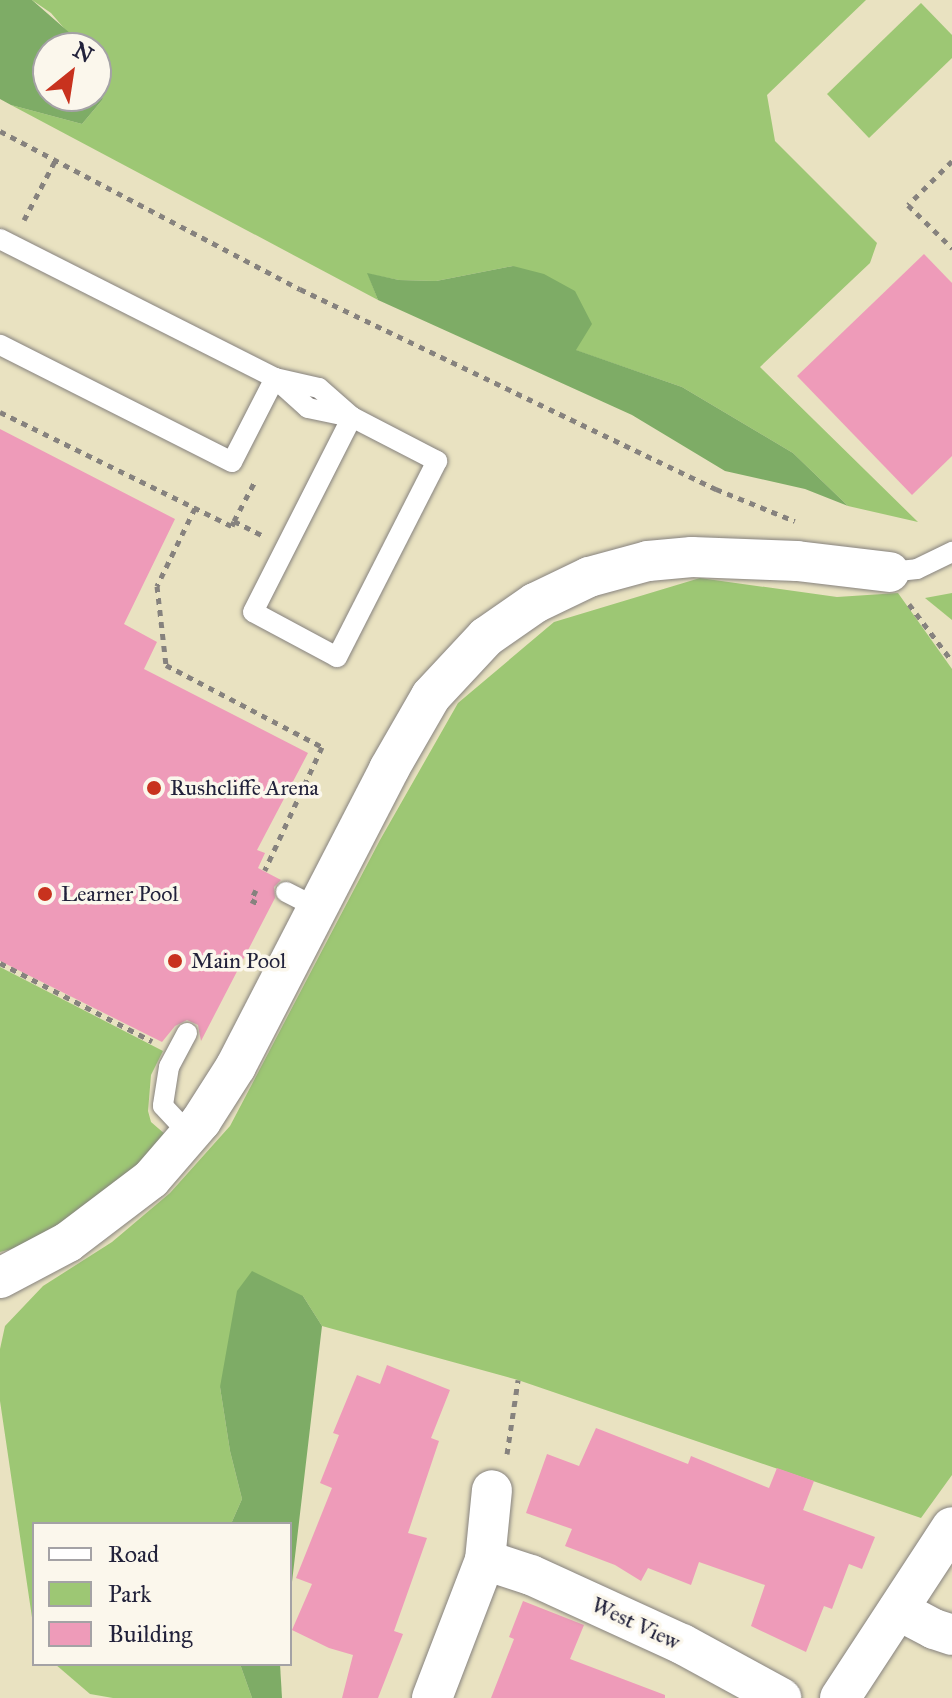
<!DOCTYPE html>
<style>
body{margin:0}
#map{position:relative;width:952px;height:1698px;overflow:hidden;background:#e9e2c1;font-family:"IM FELL Great Primer",serif}
div>[style]{position:absolute}
[style*='--x']{left:calc(var(--x)*1px);top:calc(var(--y)*1px);width:calc(var(--w)*1px);rotate:calc(var(--a)*1deg)}
.green>*{inset:0;background:#9dc774}
.forest>*{inset:0;background:#7eac66}
.building>*{inset:0;background:#ee9bb9}
.path>*{height:5px;margin-top:-2.5px;transform-origin:0;background:repeating-linear-gradient(90deg,#86827e 0 6px,transparent 0 12px)}
.roads{filter:drop-shadow(0 0 2px #86827e) drop-shadow(0 0 2px #86827e)}
.lane>*{height:20px;margin:-10px;padding:0 10px;transform-origin:10px;border-radius:10px;background:#fff}
.street>*{height:40px;margin:-20px;padding:0 20px;transform-origin:20px;border-radius:20px;background:#fff}
.dots>*{width:22px;height:22px;translate:-50% -50%;box-sizing:border-box;border:4px solid #fbf7ec;border-radius:50%}
span{translate:-50% -50%;white-space:nowrap;text-align:center;line-height:1.15;-webkit-text-stroke:7px #fbf7ec;paint-order:stroke}
.poi-label{font-size:22px;color:#22223b}
.left{translate:0 -50%;text-align:left}
.street-label{font-size:22px;color:#22223b}
.legend{position:absolute;left:32px;top:1522px;width:260px;height:144px;box-sizing:border-box;background:#fbf7ec;border:2px solid #a4a2a5;margin:0;padding:10px 14px;list-style:none;font-size:24px;color:#22223b}
.legend li{display:flex;align-items:center;gap:16px;height:40px}
.legend b{width:40px;border:2px solid #a4a2a5}
.north{position:absolute;left:32px;top:32px;width:80px;height:80px;box-sizing:border-box;background:#fbf7ec;border:2px solid #a4a2a5;border-radius:50%;rotate:30deg;font-size:22px;font-weight:700;line-height:32px;text-align:center;color:#22223b}
.north::after{content:'';display:block;margin:auto;width:28px;height:36px;background:#c8321e;clip-path:polygon(50% 0,100% 100%,50% 72%,0 100%)}
</style>
<div id="map">
<div class="green">
<div style="clip-path:polygon(32px 0,866px 0,767px 95px,775px 141px,877px 243px,870px 263px,760px 367px,918px 522px,848px 506px,793px 453px,682px 387px,575px 350px,513px 266px,436px 281px,399px 280px,368px 274px,378px 300px,11px 105px,82px 124px,103px 99px,96px 84px,96px 48px,81px 48px,51px 13px)"></div>
<div style="clip-path:polygon(921px 3px,952px 35px,952px 58px,869px 138px,827px 94px)"></div>
<div style="clip-path:polygon(700px 578px,837px 597px,898px 593px,952px 669px,952px 1475px,921px 1518px,518px 1380px,322px 1326px,303px 1296px,220px 1387px,230px 1451px,242px 1499px,231px 1524px,34px 1524px,34px 1631px,0 1401px,0 1349px,5px 1326px,43px 1286px,112px 1242px,170px 1193px,230px 1126px,380px 840px,458px 703px,554px 622px)"></div>
<div style="clip-path:polygon(952px 593px,952px 620px,925px 598px)"></div>
<div style="clip-path:polygon(0 967px,163px 1051px,151px 1075px,148px 1111px,151px 1122px,166px 1135px,133px 1174px,34px 1243px,0 1252px)"></div>
<div style="clip-path:polygon(55px 1664px,240px 1664px,252px 1698px,113px 1698px,90px 1694px)"></div>
</div>
<div class="forest">
<div style="clip-path:polygon(0 0,32px 0,79px 41px,81px 48px,48px 48px,48px 96px,96px 96px,96px 84px,103px 99px,82px 124px,11px 105px,0 99px)"></div>
<div style="clip-path:polygon(513px 266px,544px 274px,575px 291px,592px 324px,576px 350px,682px 387px,793px 453px,848px 506px,805px 489px,725px 471px,632px 415px,378px 300px,367px 273px,399px 280px,436px 281px)"></div>
<div style="clip-path:polygon(252px 1271px,303px 1296px,322px 1326px,290px 1599px,290px 1524px,231px 1524px,242px 1499px,230px 1451px,220px 1387px,237px 1291px)"></div>
<div style="clip-path:polygon(240px 1664px,280px 1664px,282px 1698px,252px 1698px)"></div>
</div>
<div class="building">
<div style="clip-path:polygon(924px 254px,952px 283px,952px 456px,912px 495px,797px 376px)"></div>
<div style="clip-path:polygon(0 429px,175px 519px,124px 624px,157px 642px,144px 669px,308px 753px,257px 850px,265px 853px,258px 868px,281px 880px,274px 887px,275px 898px,201px 1041px,198px 1025px,187px 1020px,175px 1026px,162px 1042px,0 961px)"></div>
<div style="clip-path:polygon(387px 1365px,450px 1390px,431px 1438px,439px 1441px,408px 1533px,427px 1538px,394px 1631px,403px 1634px,378px 1698px,342px 1698px,353px 1655px,329px 1648px,292px 1630px,312px 1584px,296px 1578px,332px 1488px,320px 1483px,339px 1435px,333px 1433px,357px 1375px,380px 1384px)"></div>
<div style="clip-path:polygon(596px 1428px,688px 1464px,691px 1456px,769px 1488px,777px 1468px,814px 1481px,803px 1510px,875px 1537px,862px 1569px,849px 1564px,832px 1609px,824px 1606px,806px 1652px,751px 1626px,765px 1585px,699px 1562px,691px 1585px,648px 1568px,641px 1581px,615px 1565px,565px 1546px,572px 1529px,526px 1513px,547px 1454px,579px 1466px)"></div>
<div style="clip-path:polygon(523px 1601px,584px 1625px,570px 1659px,665px 1695px,665px 1698px,491px 1698px,514px 1639px,509px 1637px)"></div>
</div>
<div class="path">
<div style="--x:0;--y:131;--w:339;--a:27.8"></div>
<div style="--x:300;--y:289;--w:462;--a:25.7"></div>
<div style="--x:716;--y:489;--w:85;--a:22.1"></div>
<div style="--x:952;--y:161;--w:62;--a:135"></div>
<div style="--x:908;--y:205;--w:62;--a:44.3"></div>
<div style="--x:24;--y:220;--w:67;--a:-62.3"></div>
<div style="--x:0;--y:412;--w:258;--a:26.2"></div>
<div style="--x:232;--y:526;--w:5;--a:-68"></div>
<div style="--x:234;--y:521;--w:31;--a:27"></div>
<div style="--x:195;--y:508;--w:87;--a:116"></div>
<div style="--x:157;--y:586;--w:80;--a:83.5"></div>
<div style="--x:166;--y:665;--w:176;--a:27.7"></div>
<div style="--x:322;--y:747;--w:136;--a:114.9"></div>
<div style="--x:234;--y:521;--w:43;--a:-62.2"></div>
<div style="--x:909;--y:604;--w:71;--a:53"></div>
<div style="--x:256;--y:890;--w:11;--a:117"></div>
<div style="--x:251;--y:900;--w:11;--a:27"></div>
<div style="--x:0;--y:963;--w:171;--a:27.2"></div>
<div style="--x:507;--y:1454;--w:75;--a:-81.5"></div>
</div>
<div class="roads">
<div class="lane">
<div style="--x:0;--y:239;--w:308;--a:26.8"></div>
<div style="--x:275;--y:378;--w:94;--a:117.1"></div>
<div style="--x:232;--y:462;--w:260;--a:-153.2"></div>
<div style="--x:275;--y:378;--w:45;--a:12.8"></div>
<div style="--x:319;--y:388;--w:44;--a:41.3"></div>
<div style="--x:352;--y:417;--w:96;--a:27.4"></div>
<div style="--x:437;--y:461;--w:220;--a:117"></div>
<div style="--x:337;--y:657;--w:95;--a:-151.8"></div>
<div style="--x:253;--y:612;--w:219;--a:-63.1"></div>
<div style="--x:278;--y:381;--w:40;--a:42"></div>
<div style="--x:308;--y:408;--w:44;--a:11.8"></div>
<div style="--x:889;--y:572;--w:28;--a:-6"></div>
<div style="--x:917;--y:569;--w:39;--a:-26"></div>
<div style="--x:286;--y:892;--w:35;--a:27"></div>
<div style="--x:187;--y:1033;--w:38;--a:118"></div>
<div style="--x:169;--y:1067;--w:39;--a:99"></div>
<div style="--x:163;--y:1106;--w:38;--a:47"></div>
</div>
<div class="street">
<div style="--x:0;--y:1278;--w:77;--a:-27.9"></div>
<div style="--x:68;--y:1242;--w:104;--a:-37.2"></div>
<div style="--x:151;--y:1179;--w:77;--a:-49.2"></div>
<div style="--x:201;--y:1121;--w:65;--a:-57.5"></div>
<div style="--x:236;--y:1066;--w:334;--a:-62.7"></div>
<div style="--x:389;--y:769;--w:84;--a:-60.1"></div>
<div style="--x:431;--y:696;--w:81;--a:-47"></div>
<div style="--x:486;--y:637;--w:60;--a:-34.8"></div>
<div style="--x:535;--y:603;--w:60;--a:-25.7"></div>
<div style="--x:589;--y:577;--w:61;--a:-15.2"></div>
<div style="--x:648;--y:561;--w:44;--a:-5.2"></div>
<div style="--x:692;--y:557;--w:105;--a:2.2"></div>
<div style="--x:797;--y:561;--w:93;--a:6.8"></div>
<div style="--x:485;--y:1560;--w:70;--a:-84.3"></div>
<div style="--x:898;--y:1610;--w:41;--a:27.8"></div>
<div style="--x:934;--y:1629;--w:19;--a:18"></div>
<div style="--x:432;--y:1698;--w:148;--a:-69"></div>
<div style="--x:485;--y:1560;--w:48;--a:18.1"></div>
<div style="--x:531;--y:1575;--w:166;--a:24.6"></div>
<div style="--x:682;--y:1644;--w:113;--a:28.6"></div>
<div style="--x:840;--y:1698;--w:204;--a:-56.8"></div>
</div>
</div>
<div class="dots">
<div style="left:154px;top:788px;background:#c8321e"></div>
<div style="left:45px;top:894px;background:#c8321e"></div>
<div style="left:175px;top:961px;background:#c8321e"></div>
</div>
<div class="poi-label">
<span class="left" style="left:170px;top:788px">Rushcliffe Arena</span>
<span class="left" style="left:61px;top:894px">Learner Pool</span>
<span class="left" style="left:191px;top:961px">Main Pool</span>
</div>
<div class="street-label">
<span style="left:636px;top:1623px;rotate:25deg">West View</span>
</div>
<ul class="legend">
<li><b style="height:10px;background:#fff"></b>Road</li>
<li><b style="height:22px;background:#9dc774"></b>Park</li>
<li><b style="height:22px;background:#ee9bb9"></b>Building</li>
</ul>
<div class="north">N</div>
</div>
